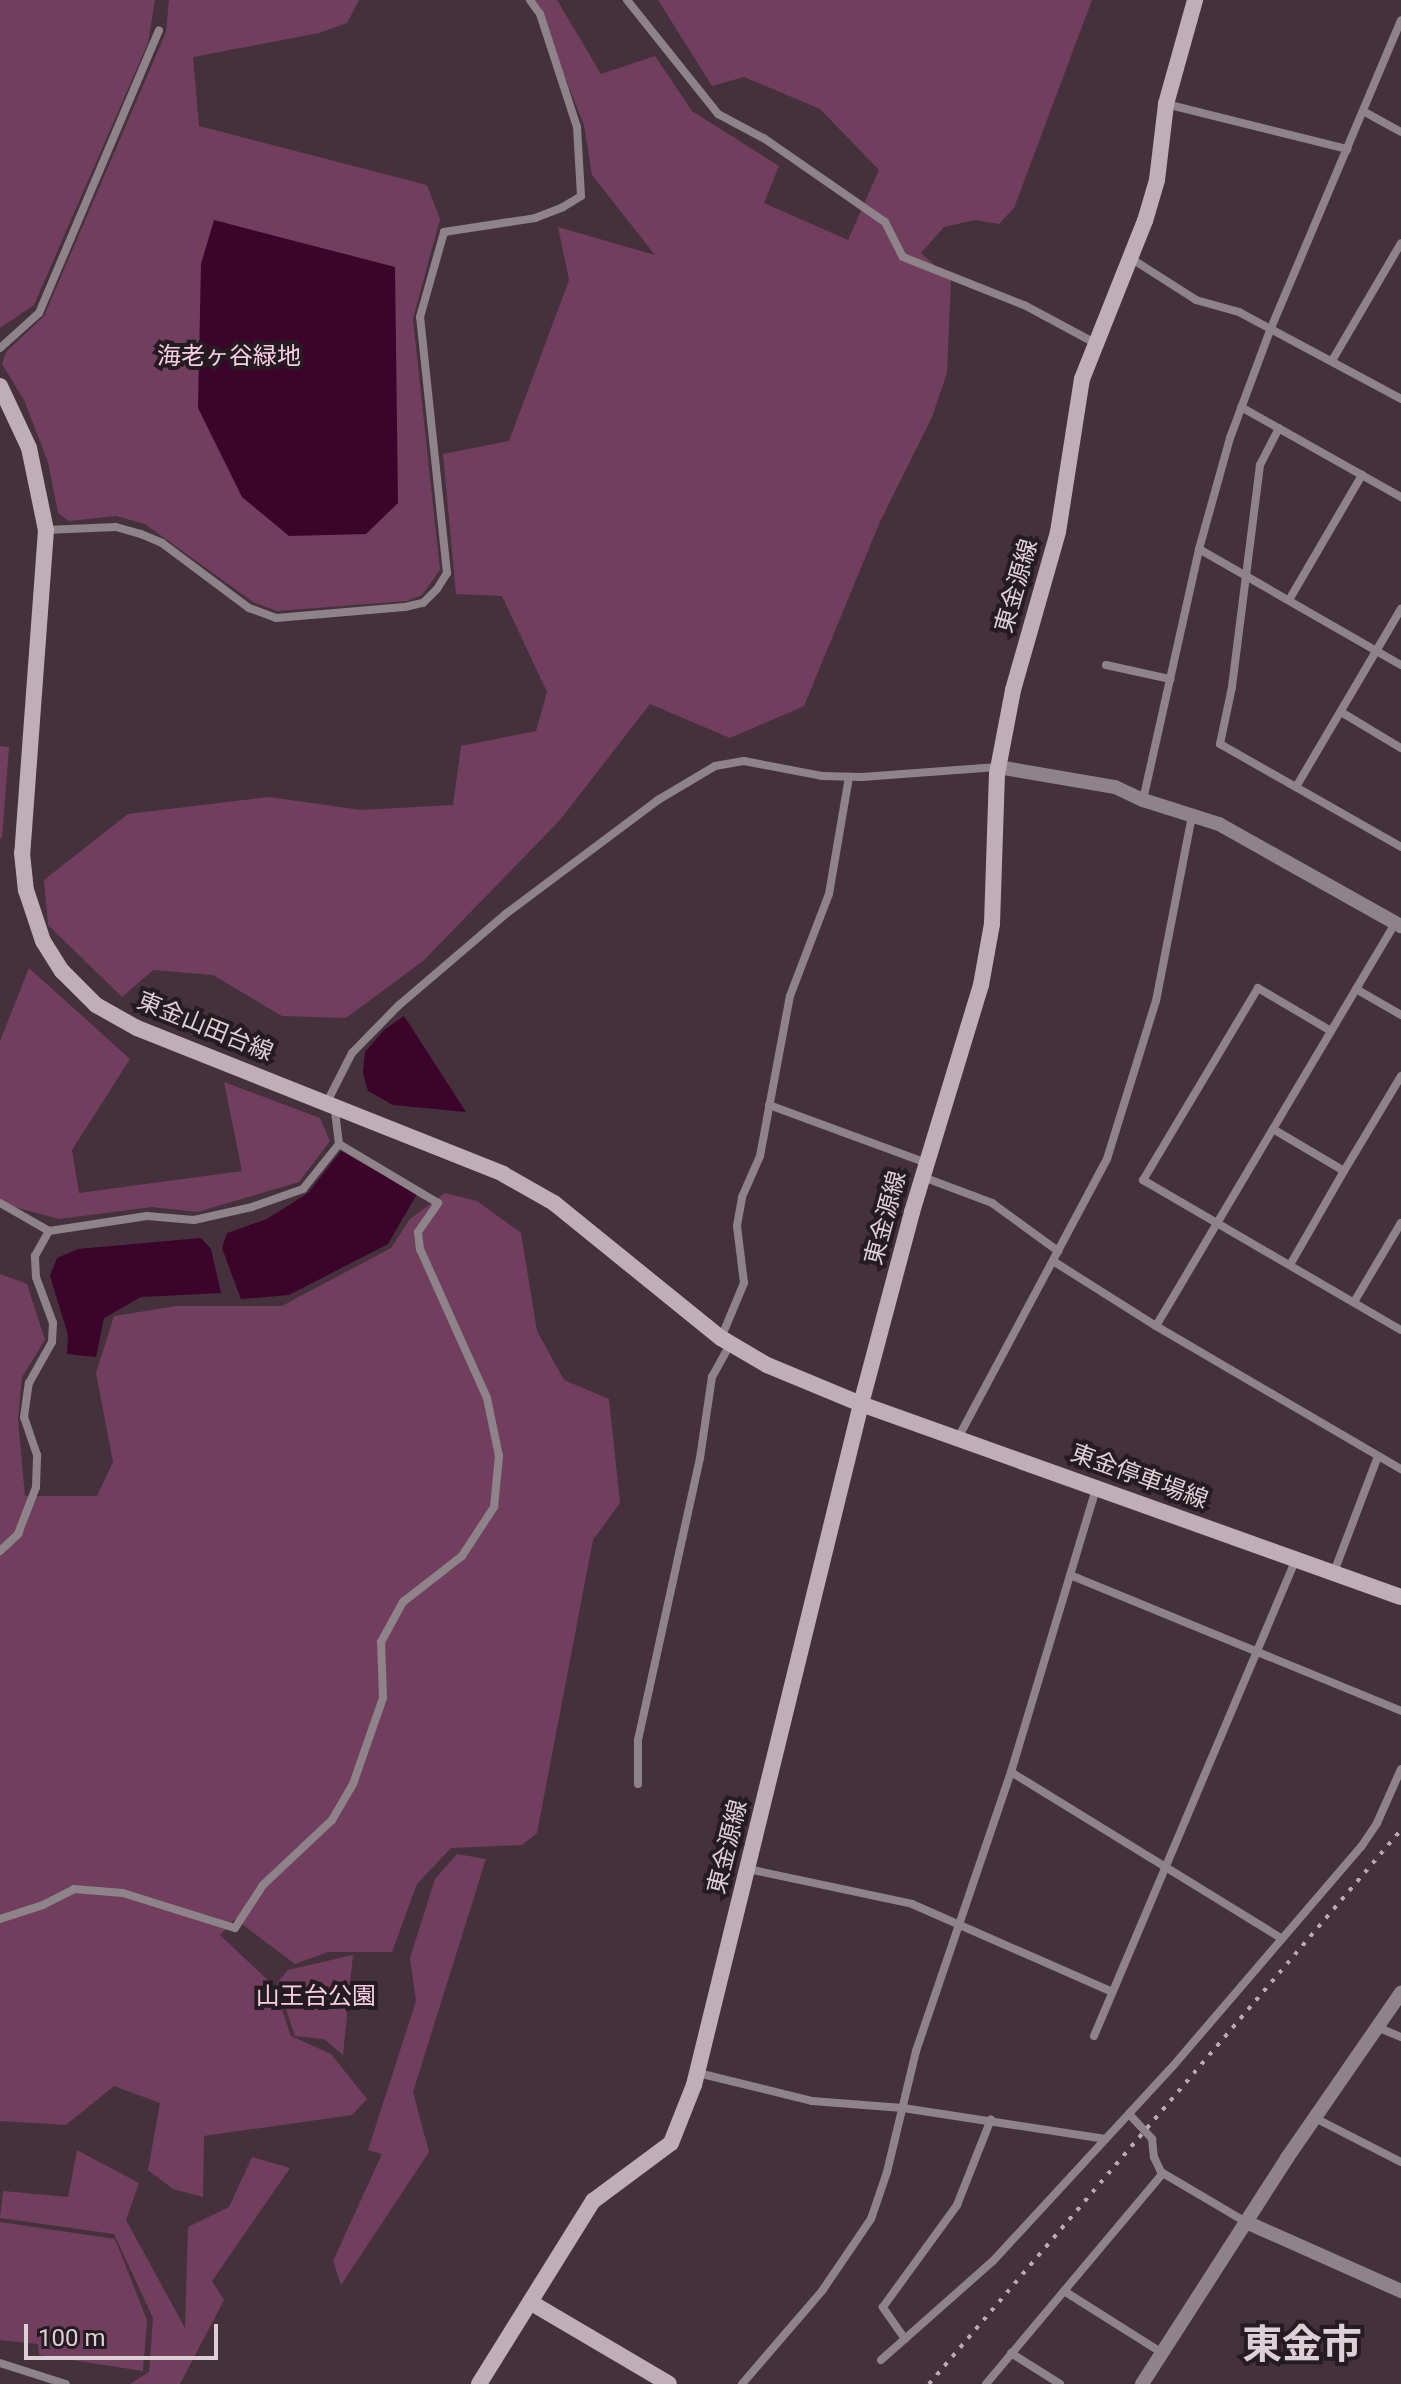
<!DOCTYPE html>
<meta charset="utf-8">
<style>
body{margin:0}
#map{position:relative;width:1401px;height:2384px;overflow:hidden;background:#44313c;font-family:Roboto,"Noto Sans JP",sans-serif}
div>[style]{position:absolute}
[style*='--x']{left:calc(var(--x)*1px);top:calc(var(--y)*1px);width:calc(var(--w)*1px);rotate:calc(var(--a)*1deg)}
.green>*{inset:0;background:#723e5e}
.water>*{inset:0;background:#3c032b}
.minor>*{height:8px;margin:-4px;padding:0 4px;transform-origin:4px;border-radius:4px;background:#8d8389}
.tertiary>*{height:14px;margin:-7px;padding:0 7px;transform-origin:7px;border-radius:7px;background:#8d8389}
.secondary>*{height:16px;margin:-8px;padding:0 8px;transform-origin:8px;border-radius:8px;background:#beaeb7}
.rail>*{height:4px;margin-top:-2px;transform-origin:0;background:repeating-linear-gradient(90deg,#b9abb3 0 4px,transparent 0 12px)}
span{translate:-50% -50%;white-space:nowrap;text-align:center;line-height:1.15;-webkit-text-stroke:8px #251c21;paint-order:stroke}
.park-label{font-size:24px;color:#facde7}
.street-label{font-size:24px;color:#dcd0d6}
.town-label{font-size:40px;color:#dcd0d6;font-weight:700}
.scale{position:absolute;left:24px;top:2324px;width:194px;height:36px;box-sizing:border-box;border:4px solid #dcd0d6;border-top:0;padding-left:10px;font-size:24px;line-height:28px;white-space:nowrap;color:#dcd0d6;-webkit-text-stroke:6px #251c21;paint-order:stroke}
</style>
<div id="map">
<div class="green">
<div style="clip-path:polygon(0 0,155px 0,148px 43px,34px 305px,0 328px)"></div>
<div style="clip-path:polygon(169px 0,359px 0,347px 23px,319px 33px,193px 57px,199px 126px,427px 185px,440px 219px,413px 319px,440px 570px,422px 595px,407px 601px,277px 611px,253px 602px,145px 524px,116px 516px,69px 521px,58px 513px,48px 462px,24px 400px,2px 364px,6px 352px,44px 316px,166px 32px)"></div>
<div style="clip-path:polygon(534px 0,557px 0,601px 74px,655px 56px,692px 111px,779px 166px,764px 203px,848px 240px,879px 170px,820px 109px,744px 77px,712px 86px,658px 0,1092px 0,1014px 208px,999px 224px,975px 220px,944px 227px,921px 253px,951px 280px,947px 373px,932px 417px,879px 524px,804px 706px,730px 738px,650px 704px,560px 820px,423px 961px,346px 1018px,282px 1016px,213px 975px,153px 970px,122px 997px,48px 925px,44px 880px,128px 814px,269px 797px,361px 810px,453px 805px,461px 746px,536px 731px,547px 692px,502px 596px,456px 594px,443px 454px,509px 441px,569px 280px,558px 227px,655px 255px,592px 175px,584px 125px)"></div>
<div style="clip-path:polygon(0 746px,9px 747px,2px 838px,0 838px)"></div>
<div style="clip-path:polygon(29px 968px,130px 1059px,72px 1150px,79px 1193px,242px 1171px,224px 1082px,320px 1118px,330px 1141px,299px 1182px,197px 1212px,152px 1207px,59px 1219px,0 1203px,0 1041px)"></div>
<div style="clip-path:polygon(445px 1193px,477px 1201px,521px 1233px,537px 1331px,564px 1380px,609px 1399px,620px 1503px,593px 1540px,537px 1833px,522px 1845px,451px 1848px,417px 1884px,392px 1952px,328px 1952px,295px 1964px,235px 1919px,220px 1935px,274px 1986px,291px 2036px,331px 2054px,367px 2099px,352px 2115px,204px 2136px,203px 2197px,173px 2189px,148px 2170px,160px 2103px,114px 2086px,66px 2125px,0 2121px,0 1274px,27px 1284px,45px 1340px,22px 1377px,18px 1419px,25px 1496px,97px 1496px,113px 1462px,96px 1373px,114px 1316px,177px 1306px,282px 1306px,391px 1248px,410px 1219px)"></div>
<div style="clip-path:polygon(457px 1854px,486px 1859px,413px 2092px,429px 2152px,341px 2285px,333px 2261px,382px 2154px,368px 2150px,416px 2001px,410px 1958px,435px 1879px)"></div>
<div style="clip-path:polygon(353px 1955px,343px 2055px,324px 2039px,295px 2036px,277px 1983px,288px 1970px)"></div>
<div style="clip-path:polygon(77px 2150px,139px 2183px,126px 2220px,185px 2328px,188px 2227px,229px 2207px,252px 2157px,290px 2168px,212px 2281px,224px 2300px,180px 2384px,130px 2384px,149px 2372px,153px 2318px,114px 2234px,0 2218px,3px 2191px,68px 2197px)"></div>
<div style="clip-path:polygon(0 2222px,115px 2239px,147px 2320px,143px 2371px,39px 2355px,38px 2344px,0 2340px)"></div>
</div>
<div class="water">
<div style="clip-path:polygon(214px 220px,395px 267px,398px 503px,366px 534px,289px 536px,242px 497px,198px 408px,201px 264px)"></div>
<div style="clip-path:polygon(404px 1016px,466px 1112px,393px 1105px,368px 1091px,363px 1073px,365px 1052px,384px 1030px)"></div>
<div style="clip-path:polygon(341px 1151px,417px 1194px,388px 1244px,289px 1295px,241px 1299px,222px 1248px,227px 1233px,267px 1219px,308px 1193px)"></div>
<div style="clip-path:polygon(201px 1238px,211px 1249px,221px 1293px,141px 1297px,104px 1318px,96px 1357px,67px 1354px,68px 1335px,50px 1276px,57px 1258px,78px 1249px)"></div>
</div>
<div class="minor">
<div style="--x:627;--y:0;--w:146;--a:51.4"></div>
<div style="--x:718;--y:114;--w:53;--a:28"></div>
<div style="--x:765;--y:139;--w:146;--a:34.7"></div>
<div style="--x:885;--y:222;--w:39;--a:63"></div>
<div style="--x:903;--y:257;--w:132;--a:21.7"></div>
<div style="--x:1026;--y:306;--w:78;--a:28.2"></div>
<div style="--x:1166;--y:104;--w:187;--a:14"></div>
<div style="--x:1363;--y:111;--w:43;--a:28.9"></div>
<div style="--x:1132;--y:259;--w:76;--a:32.6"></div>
<div style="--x:1196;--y:300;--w:45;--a:15.6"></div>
<div style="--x:1239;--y:312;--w:184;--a:28.2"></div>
<div style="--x:0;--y:348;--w:52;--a:-41.9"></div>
<div style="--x:39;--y:313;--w:307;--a:-67"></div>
<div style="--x:1333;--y:359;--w:134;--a:-59.6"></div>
<div style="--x:1241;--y:407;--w:184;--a:29.4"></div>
<div style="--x:1279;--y:428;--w:42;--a:117.2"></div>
<div style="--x:1260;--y:465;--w:224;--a:97.2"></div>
<div style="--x:1232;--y:687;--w:58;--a:101.9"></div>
<div style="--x:1220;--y:744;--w:208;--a:29.6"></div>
<div style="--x:46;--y:530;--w:70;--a:-2.5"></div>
<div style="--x:116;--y:527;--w:26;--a:16"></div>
<div style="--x:141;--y:534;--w:23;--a:23"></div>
<div style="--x:162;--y:543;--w:109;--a:36.8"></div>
<div style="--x:249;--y:608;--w:29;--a:20"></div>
<div style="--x:276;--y:618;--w:129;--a:-4.9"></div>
<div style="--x:405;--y:607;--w:18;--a:-13"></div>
<div style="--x:423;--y:603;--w:20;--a:-45"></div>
<div style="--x:437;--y:589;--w:19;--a:-58"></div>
<div style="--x:447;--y:573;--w:257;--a:-96"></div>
<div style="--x:420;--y:317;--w:88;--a:-74.2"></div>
<div style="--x:444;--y:232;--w:92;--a:-8.7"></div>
<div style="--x:535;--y:218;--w:30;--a:-21"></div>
<div style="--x:563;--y:207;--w:21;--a:-31"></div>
<div style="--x:581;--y:196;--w:69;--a:-93.3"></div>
<div style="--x:577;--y:127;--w:119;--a:-108.1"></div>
<div style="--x:540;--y:14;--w:17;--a:-126"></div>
<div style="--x:1199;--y:549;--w:233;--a:29.9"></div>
<div style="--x:1289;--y:600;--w:145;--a:-59.7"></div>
<div style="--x:1106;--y:665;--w:66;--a:12.3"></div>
<div style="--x:1341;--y:712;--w:70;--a:31"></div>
<div style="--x:1296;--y:787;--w:207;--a:-59.5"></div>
<div style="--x:1143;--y:800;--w:257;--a:-77.4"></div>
<div style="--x:1199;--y:549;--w:115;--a:-74.4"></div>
<div style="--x:1230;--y:438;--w:117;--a:-69.6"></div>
<div style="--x:1271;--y:328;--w:334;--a:-67.1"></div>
<div style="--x:1356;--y:989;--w:52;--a:30"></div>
<div style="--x:1331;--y:1031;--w:85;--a:-149.5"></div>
<div style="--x:1258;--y:988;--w:224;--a:120.9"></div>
<div style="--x:1143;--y:1180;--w:298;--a:30.2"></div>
<div style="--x:327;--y:1102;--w:55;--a:-63"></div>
<div style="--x:352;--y:1053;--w:66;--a:-45.6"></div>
<div style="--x:398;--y:1006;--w:143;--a:-40.5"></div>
<div style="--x:507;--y:913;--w:189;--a:-36.8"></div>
<div style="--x:658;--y:800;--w:66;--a:-30.8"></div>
<div style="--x:715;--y:766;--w:29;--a:-10"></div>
<div style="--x:744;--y:761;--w:79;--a:10.9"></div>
<div style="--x:822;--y:776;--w:40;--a:1.4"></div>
<div style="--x:862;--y:777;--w:136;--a:-4.2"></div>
<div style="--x:769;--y:1105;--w:168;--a:20.2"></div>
<div style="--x:1273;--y:1129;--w:82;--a:30.6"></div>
<div style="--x:1344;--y:1171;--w:108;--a:119.9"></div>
<div style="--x:1344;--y:1171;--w:111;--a:-59"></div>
<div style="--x:923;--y:1177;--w:74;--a:20.6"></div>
<div style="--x:992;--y:1203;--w:82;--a:36"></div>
<div style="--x:0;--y:1203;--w:56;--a:29.7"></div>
<div style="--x:49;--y:1231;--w:99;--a:-8.7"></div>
<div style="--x:147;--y:1216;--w:47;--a:4.9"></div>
<div style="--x:194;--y:1220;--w:59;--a:-12.6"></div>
<div style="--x:252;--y:1207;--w:54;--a:-19.4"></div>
<div style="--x:303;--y:1189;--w:58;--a:-51.3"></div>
<div style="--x:339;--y:1144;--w:38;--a:-97"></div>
<div style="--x:1053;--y:1261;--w:122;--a:32.3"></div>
<div style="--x:1156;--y:1326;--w:284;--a:30.3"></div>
<div style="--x:1354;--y:1302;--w:92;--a:-59.3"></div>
<div style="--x:1156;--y:1326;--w:469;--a:-59.3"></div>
<div style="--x:721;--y:1338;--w:60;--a:-67.3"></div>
<div style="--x:744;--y:1283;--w:57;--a:-97"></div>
<div style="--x:737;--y:1226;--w:29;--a:-80"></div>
<div style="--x:742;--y:1197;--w:45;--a:-66.3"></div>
<div style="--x:760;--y:1156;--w:163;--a:-79.4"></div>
<div style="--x:790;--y:996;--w:109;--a:-69.1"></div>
<div style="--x:829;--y:894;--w:119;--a:-80.3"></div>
<div style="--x:958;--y:1438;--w:316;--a:-61.9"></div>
<div style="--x:1107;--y:1159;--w:165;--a:-72.8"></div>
<div style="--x:1156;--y:1001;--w:189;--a:-79"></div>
<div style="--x:0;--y:1551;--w:25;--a:-43"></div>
<div style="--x:18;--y:1534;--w:50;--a:-69"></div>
<div style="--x:36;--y:1487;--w:32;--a:-88"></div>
<div style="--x:37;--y:1455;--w:40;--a:-108.9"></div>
<div style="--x:24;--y:1417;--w:34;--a:-82"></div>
<div style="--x:29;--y:1383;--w:47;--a:-60.7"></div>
<div style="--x:52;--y:1342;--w:19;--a:-87"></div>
<div style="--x:53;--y:1323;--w:49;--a:-110.3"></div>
<div style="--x:36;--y:1277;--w:21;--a:-93"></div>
<div style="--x:35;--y:1256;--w:29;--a:-61"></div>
<div style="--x:1334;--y:1572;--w:124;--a:-69.2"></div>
<div style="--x:1070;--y:1575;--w:358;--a:22.3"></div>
<div style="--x:1011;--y:1772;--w:318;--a:31.6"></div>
<div style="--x:638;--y:1784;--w:44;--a:-90"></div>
<div style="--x:638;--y:1740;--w:289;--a:-77.6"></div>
<div style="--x:700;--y:1458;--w:82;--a:-81.6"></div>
<div style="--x:712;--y:1377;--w:38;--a:-61"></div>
<div style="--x:748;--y:1869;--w:168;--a:12"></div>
<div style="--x:912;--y:1904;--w:219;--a:23.7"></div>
<div style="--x:0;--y:1919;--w:45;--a:-18"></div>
<div style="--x:43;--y:1905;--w:35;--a:-27"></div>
<div style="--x:74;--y:1889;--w:49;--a:4.7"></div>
<div style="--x:123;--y:1893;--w:117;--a:17.4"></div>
<div style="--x:235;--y:1928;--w:51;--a:-56.9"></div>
<div style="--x:263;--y:1885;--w:95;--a:-43.3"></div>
<div style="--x:332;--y:1820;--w:42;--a:-59.7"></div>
<div style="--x:353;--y:1784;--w:91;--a:-70.8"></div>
<div style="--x:383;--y:1698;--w:56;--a:-92"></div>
<div style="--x:381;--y:1642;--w:46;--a:-61.2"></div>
<div style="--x:403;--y:1602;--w:75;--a:-37.9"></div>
<div style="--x:462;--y:1556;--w:59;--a:-56.9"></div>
<div style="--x:494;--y:1507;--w:51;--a:-84.4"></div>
<div style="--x:499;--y:1456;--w:59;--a:-101.7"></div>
<div style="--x:487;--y:1398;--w:163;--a:-114.2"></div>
<div style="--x:420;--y:1249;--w:17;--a:-97"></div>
<div style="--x:418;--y:1232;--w:35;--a:-55"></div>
<div style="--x:438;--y:1203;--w:115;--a:-149.2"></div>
<div style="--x:1377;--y:2027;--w:26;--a:23"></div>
<div style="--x:1094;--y:2036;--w:518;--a:-67.05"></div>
<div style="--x:698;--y:2073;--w:117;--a:13.8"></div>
<div style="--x:812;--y:2101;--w:91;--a:4.4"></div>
<div style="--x:903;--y:2108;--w:205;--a:8.7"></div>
<div style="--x:1129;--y:2114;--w:34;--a:47"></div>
<div style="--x:1152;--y:2139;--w:18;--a:84"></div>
<div style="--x:1154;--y:2157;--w:17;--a:65"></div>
<div style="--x:1161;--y:2172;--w:99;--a:30.5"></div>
<div style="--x:1315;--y:2118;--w:97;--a:27.1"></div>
<div style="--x:1064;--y:2291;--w:116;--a:32.3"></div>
<div style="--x:905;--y:2339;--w:39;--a:-125"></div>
<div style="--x:883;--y:2307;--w:126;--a:-54"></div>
<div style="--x:957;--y:2205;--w:92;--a:-68.4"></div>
<div style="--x:1011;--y:2353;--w:58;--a:32.3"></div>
<div style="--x:881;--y:2360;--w:149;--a:-41.5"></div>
<div style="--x:993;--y:2261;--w:265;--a:-47.3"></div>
<div style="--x:1173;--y:2066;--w:289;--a:-49.4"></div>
<div style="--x:1361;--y:1847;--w:29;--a:-56"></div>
<div style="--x:1377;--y:1823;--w:59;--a:-66"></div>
<div style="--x:0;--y:2363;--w:69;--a:17.7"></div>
<div style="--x:742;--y:2384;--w:123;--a:-49.3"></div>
<div style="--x:822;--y:2291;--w:87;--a:-55.8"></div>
<div style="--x:871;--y:2219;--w:50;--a:-71.2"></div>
<div style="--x:887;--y:2172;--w:124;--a:-76.5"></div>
<div style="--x:916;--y:2051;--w:295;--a:-71.2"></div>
<div style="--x:1011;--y:1772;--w:296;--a:-73.3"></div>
<div style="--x:986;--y:2384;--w:275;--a:-50"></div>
</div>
<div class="tertiary">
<div style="--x:998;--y:767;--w:119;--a:9.7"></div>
<div style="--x:1115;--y:787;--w:31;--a:25"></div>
<div style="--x:1143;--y:800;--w:80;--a:17.5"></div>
<div style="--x:1219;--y:824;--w:209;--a:29.3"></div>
<div style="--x:1246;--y:2222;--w:170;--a:24"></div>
<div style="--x:1142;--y:2384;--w:269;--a:-57.3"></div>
<div style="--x:1287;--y:2158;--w:201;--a:-55.4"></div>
</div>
<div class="secondary">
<div style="--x:0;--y:386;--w:68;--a:64.9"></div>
<div style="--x:29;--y:448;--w:84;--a:78.3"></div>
<div style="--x:46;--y:530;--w:324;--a:94.2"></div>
<div style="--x:22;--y:853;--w:37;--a:84"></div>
<div style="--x:26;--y:890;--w:54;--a:71.6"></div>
<div style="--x:43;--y:941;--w:36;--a:58"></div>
<div style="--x:62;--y:971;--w:48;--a:45"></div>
<div style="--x:96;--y:1005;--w:47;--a:29.3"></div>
<div style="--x:137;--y:1028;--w:394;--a:21.7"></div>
<div style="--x:503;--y:1174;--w:59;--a:29.6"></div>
<div style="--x:554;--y:1203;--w:215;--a:39"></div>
<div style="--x:721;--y:1338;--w:53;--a:30.4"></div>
<div style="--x:767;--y:1365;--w:102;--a:22.5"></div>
<div style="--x:861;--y:1404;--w:573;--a:19.67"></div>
<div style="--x:530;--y:2302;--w:161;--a:30.5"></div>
<div style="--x:479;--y:2384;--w:216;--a:-58.1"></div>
<div style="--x:593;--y:2201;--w:97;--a:-36.6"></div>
<div style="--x:671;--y:2143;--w:62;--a:-68.4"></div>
<div style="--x:694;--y:2085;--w:701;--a:-76.22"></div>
<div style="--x:861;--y:1404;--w:199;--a:-75.1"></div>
<div style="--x:912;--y:1212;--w:237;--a:-73.1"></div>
<div style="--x:981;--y:985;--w:62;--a:-79.8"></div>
<div style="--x:992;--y:924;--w:150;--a:-88.1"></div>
<div style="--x:997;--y:774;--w:86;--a:-79.2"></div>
<div style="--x:1013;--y:690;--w:164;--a:-74.1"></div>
<div style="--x:1058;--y:532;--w:155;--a:-81.1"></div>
<div style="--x:1082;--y:379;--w:170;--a:-68.3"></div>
<div style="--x:1145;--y:221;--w:43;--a:-73.7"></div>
<div style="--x:1157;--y:180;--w:77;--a:-83.2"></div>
<div style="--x:1166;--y:104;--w:108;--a:-74.4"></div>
</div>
<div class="rail">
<div style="--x:929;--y:2384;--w:728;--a:-49.57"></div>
</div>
<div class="park-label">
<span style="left:229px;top:357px">海老ヶ谷緑地</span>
<span style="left:316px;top:1997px">山王台公園</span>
</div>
<div class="street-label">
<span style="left:1017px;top:586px;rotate:-74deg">東金源線</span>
<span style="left:205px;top:1027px;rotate:22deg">東金山田台線</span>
<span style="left:886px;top:1218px;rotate:-75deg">東金源線</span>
<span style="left:1139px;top:1477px;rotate:20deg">東金停車場線</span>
<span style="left:728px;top:1847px;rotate:-76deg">東金源線</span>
</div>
<div class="town-label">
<span style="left:1302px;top:2345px">東金市</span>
</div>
<div class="scale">100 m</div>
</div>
